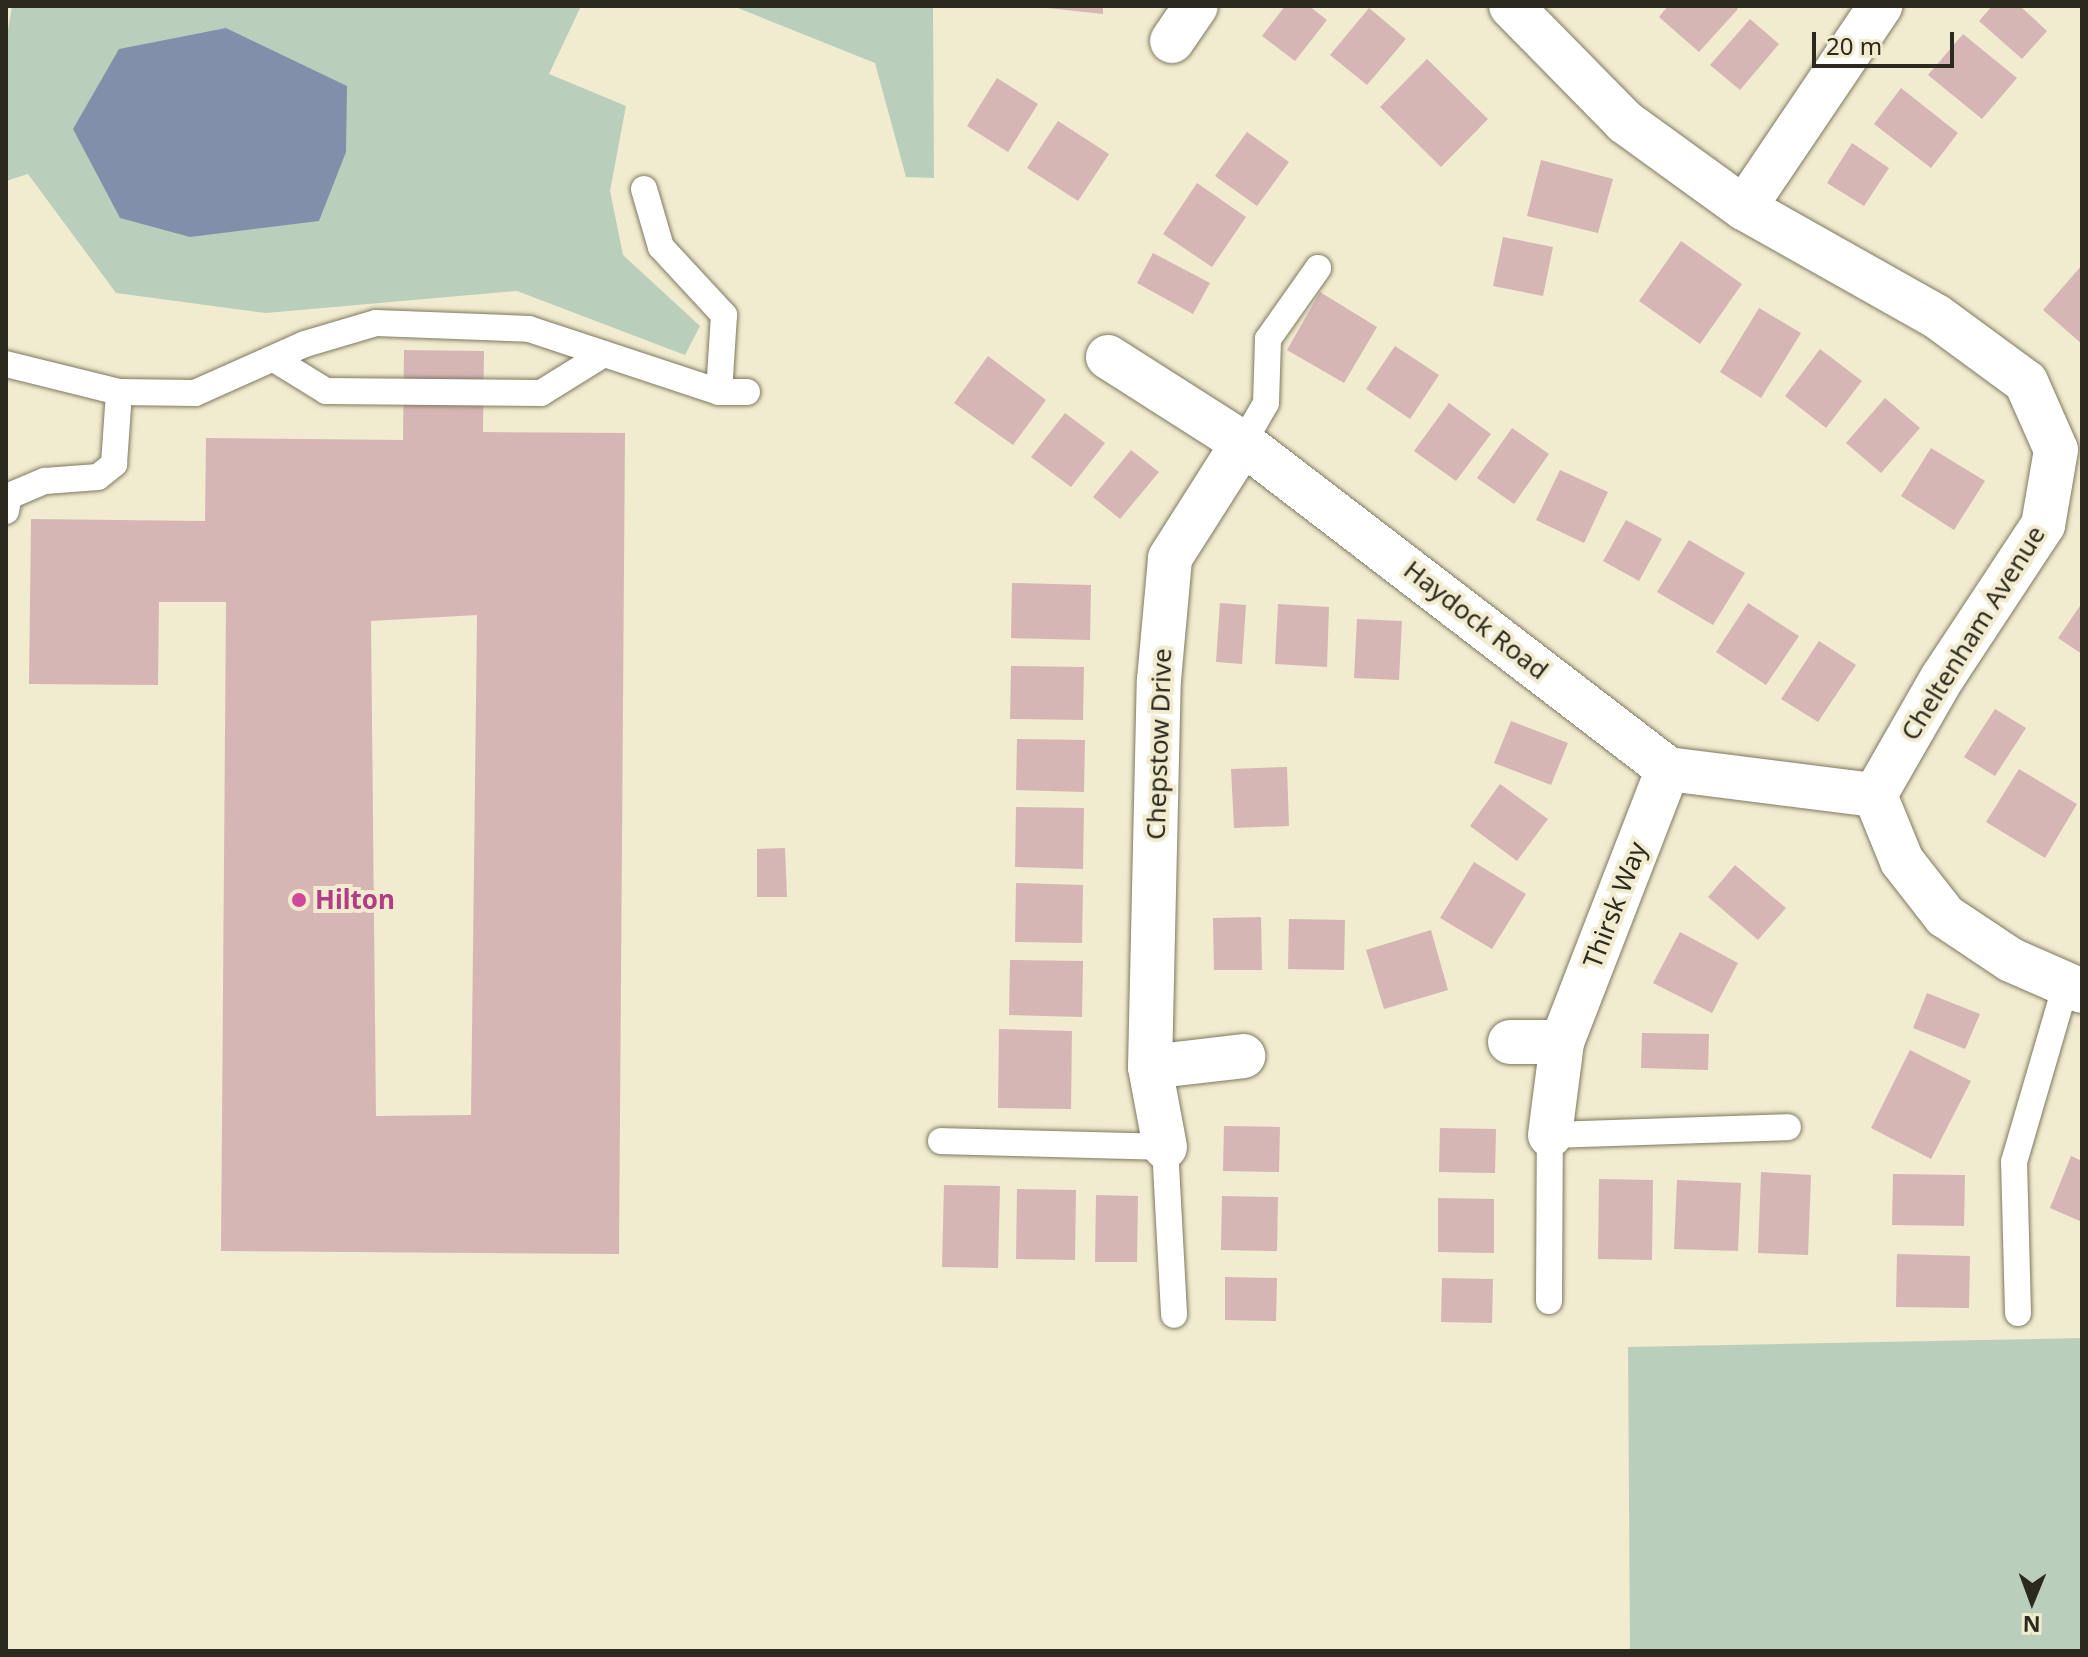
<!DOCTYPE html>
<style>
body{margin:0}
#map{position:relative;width:2088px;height:1657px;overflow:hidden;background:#f1ebcf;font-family:"Noto Sans",sans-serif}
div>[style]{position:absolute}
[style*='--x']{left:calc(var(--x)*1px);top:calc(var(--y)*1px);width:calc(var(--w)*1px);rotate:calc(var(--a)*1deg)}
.green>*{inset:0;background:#bacfbb}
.water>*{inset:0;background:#828fab}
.building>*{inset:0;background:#d6b6b5}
.roads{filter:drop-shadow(0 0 2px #7e7961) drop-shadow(0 0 2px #7e7961)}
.service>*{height:26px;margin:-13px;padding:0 13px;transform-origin:13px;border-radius:13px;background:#fff}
.minor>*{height:44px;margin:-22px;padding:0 22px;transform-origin:22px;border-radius:22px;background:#fff}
.dots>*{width:22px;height:22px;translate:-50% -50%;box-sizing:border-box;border:4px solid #f1ebcf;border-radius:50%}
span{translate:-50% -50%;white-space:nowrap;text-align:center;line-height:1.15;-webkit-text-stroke:8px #f1ebcf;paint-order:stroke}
.street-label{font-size:26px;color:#2c2a1f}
.hotel-label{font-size:26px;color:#b23c85;font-weight:700}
.left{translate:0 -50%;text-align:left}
.frame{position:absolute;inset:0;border:8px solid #2c2a1f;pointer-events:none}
.north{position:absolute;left:1992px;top:1561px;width:80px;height:80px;-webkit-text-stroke:6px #f1ebcf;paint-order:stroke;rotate:181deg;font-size:22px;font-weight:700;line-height:32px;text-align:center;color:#2c2a1f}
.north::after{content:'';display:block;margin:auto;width:28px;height:36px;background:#2c2a1f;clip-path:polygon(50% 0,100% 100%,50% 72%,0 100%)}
.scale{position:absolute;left:1812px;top:32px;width:142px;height:36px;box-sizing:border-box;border:4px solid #2c2a1f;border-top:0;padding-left:10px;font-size:24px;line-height:28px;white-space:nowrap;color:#2c2a1f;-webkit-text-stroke:6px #f1ebcf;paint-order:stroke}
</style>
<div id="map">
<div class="green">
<div style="clip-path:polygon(12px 6px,581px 6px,549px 74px,626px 106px,610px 191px,623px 255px,700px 326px,685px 355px,517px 291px,266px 313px,116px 293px,28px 174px,6px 181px,6px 42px)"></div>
<div style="clip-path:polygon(733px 6px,933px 6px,934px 178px,906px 177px,875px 63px)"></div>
<div style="clip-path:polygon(2082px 1338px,2082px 1651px,1630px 1651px,1628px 1347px)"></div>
</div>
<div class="water">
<div style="clip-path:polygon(226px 28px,347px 86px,346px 152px,319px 221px,190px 237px,120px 218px,73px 129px,119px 49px)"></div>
</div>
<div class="building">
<div style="clip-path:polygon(1029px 6px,1103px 6px,1103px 14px)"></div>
<div style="clip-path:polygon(1285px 6px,1309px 6px,1327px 20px,1295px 61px,1262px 36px)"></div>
<div style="clip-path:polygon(1668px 6px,1734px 6px,1738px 9px,1699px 52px,1659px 17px)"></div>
<div style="clip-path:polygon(1992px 6px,2020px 6px,2047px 31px,2022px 59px,1979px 21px)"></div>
<div style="clip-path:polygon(1369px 8px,1406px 39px,1367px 85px,1330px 55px)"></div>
<div style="clip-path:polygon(1750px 19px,1779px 44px,1740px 90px,1710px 65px)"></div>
<div style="clip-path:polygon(1963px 34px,2017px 78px,1982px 119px,1928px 75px)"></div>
<div style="clip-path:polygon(1427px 59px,1488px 119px,1441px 167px,1380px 107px)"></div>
<div style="clip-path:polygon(997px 78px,1038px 104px,1008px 152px,967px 126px)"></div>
<div style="clip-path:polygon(1901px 88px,1958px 133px,1931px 168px,1874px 124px)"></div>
<div style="clip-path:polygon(1058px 121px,1109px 154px,1078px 201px,1027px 168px)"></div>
<div style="clip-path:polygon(1247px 132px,1289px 162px,1257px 206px,1215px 176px)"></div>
<div style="clip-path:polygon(1852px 143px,1889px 168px,1864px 206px,1827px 183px)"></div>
<div style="clip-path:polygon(1541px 160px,1613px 179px,1598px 233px,1527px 216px)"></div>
<div style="clip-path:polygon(1197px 183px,1246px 217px,1212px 267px,1163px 234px)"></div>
<div style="clip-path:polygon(1503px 237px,1553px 247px,1543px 296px,1493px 286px)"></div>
<div style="clip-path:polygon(1681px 241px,1742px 284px,1700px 344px,1639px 301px)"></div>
<div style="clip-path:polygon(1153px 253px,1210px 283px,1193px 314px,1137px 283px)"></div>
<div style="clip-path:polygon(2082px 265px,2082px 344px,2043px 310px)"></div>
<div style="clip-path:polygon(1320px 292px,1377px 327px,1344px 383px,1287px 350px)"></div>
<div style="clip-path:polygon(1759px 308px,1801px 333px,1761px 398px,1720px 372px)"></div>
<div style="clip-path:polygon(1395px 346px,1439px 375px,1410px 419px,1366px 389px)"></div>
<div style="clip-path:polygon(1820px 349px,1862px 381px,1826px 428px,1785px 396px)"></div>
<div style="clip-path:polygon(evenodd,404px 350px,484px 351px,483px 432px,625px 433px,619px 1254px,221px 1251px,226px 602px,159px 602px,158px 685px,29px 684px,31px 519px,205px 521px,206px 438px,403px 440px,404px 350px,477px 615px,471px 1115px,376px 1116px,371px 621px,477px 615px)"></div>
<div style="clip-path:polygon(988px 356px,1046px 400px,1013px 445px,954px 403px)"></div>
<div style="clip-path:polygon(1885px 398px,1920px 428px,1881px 473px,1846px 443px)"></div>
<div style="clip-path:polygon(1449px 403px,1491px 434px,1456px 481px,1414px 451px)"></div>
<div style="clip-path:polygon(1065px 413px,1105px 443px,1071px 487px,1031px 457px)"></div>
<div style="clip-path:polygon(1512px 428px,1549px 454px,1514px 504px,1477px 478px)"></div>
<div style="clip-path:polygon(1931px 448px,1985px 481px,1954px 530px,1901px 496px)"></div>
<div style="clip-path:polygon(1131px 450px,1159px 472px,1120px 519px,1093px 497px)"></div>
<div style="clip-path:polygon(1560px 470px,1608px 492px,1584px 543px,1536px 520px)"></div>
<div style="clip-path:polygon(1626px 520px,1662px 539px,1639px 581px,1603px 561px)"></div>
<div style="clip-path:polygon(1689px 540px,1745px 573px,1713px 625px,1657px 592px)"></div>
<div style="clip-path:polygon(1012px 583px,1091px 585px,1090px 640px,1011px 638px)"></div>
<div style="clip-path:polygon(1220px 603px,1246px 605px,1242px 664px,1216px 662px)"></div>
<div style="clip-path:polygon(1748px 603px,1799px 636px,1766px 685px,1716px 652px)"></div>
<div style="clip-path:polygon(2082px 603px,2082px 654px,2058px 638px)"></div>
<div style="clip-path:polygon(1278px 604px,1329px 607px,1327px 667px,1275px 664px)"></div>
<div style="clip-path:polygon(1357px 619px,1402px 621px,1399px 680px,1354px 678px)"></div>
<div style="clip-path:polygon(1819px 641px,1856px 665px,1818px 722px,1781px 699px)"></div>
<div style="clip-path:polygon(1011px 666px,1084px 667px,1083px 720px,1010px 719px)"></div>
<div style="clip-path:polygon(1995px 709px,2026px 728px,1995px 776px,1964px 757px)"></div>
<div style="clip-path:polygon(1511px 721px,1568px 743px,1551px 785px,1494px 763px)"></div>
<div style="clip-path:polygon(1017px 739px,1085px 740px,1084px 792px,1016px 790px)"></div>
<div style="clip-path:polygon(1287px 767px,1289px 826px,1234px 828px,1231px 769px)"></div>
<div style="clip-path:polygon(2019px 769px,2077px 804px,2045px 858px,1986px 822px)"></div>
<div style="clip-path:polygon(1500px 784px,1548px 819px,1517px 861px,1470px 826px)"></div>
<div style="clip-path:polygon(1016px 807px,1084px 808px,1083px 869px,1015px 867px)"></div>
<div style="clip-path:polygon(785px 848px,787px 897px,757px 897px,757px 849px)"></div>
<div style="clip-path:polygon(1474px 862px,1526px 894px,1492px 949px,1440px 918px)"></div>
<div style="clip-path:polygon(1735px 865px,1786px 908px,1758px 940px,1708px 897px)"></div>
<div style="clip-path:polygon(1016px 883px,1083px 885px,1082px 943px,1015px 942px)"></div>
<div style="clip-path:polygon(1261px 917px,1262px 970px,1214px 970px,1213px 918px)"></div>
<div style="clip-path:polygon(1289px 919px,1345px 920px,1344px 970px,1288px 969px)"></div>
<div style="clip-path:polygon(1431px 930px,1448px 990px,1384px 1009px,1366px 950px)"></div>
<div style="clip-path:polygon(1680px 932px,1738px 963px,1712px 1013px,1653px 983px)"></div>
<div style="clip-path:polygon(1010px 960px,1083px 961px,1082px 1017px,1009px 1015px)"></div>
<div style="clip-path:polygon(1927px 993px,1980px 1014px,1965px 1049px,1913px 1028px)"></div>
<div style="clip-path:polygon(999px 1029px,1072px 1031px,1071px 1109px,998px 1108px)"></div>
<div style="clip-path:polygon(1642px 1033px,1709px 1034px,1708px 1070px,1641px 1068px)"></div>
<div style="clip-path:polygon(1910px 1050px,1971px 1081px,1931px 1159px,1871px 1128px)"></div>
<div style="clip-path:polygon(1224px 1126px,1280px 1127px,1279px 1172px,1223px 1171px)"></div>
<div style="clip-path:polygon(1440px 1128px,1496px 1129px,1495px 1173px,1439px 1172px)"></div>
<div style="clip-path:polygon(2071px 1156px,2082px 1161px,2082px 1222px,2050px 1208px)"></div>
<div style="clip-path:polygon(1761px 1172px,1811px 1175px,1808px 1255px,1758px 1253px)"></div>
<div style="clip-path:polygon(1893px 1174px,1965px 1175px,1964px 1226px,1892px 1225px)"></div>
<div style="clip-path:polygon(1599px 1179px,1653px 1180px,1652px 1260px,1598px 1259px)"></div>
<div style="clip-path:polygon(1677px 1180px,1741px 1183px,1738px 1251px,1674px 1249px)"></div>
<div style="clip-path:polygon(944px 1185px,1000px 1186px,998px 1268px,942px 1267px)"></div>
<div style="clip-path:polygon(1017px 1189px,1076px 1190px,1075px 1260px,1016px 1259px)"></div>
<div style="clip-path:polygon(1096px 1195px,1138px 1196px,1137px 1262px,1095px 1262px)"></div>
<div style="clip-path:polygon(1222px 1196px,1278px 1197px,1277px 1251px,1221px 1250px)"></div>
<div style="clip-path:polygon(1438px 1198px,1494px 1199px,1494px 1253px,1438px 1252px)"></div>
<div style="clip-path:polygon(1897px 1254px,1970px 1256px,1969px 1308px,1896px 1307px)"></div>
<div style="clip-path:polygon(1225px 1277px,1277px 1278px,1276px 1321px,1225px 1320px)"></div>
<div style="clip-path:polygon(1442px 1278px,1493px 1279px,1492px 1323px,1441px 1322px)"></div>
</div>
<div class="roads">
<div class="service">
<div style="--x:644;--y:189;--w:60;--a:73.7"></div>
<div style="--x:661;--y:247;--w:93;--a:47.2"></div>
<div style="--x:724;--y:315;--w:77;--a:93.7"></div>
<div style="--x:274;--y:359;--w:61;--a:31.6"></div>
<div style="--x:326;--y:391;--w:215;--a:0.5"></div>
<div style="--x:541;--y:393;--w:74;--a:-31.8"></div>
<div style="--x:6;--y:364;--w:116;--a:13.9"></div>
<div style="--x:119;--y:392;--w:76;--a:0.8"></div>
<div style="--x:195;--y:393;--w:120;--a:-24"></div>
<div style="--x:305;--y:344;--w:74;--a:-16.5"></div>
<div style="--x:376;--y:323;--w:153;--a:2.2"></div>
<div style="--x:529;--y:329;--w:200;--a:18.3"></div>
<div style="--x:719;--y:392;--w:28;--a:0"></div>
<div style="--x:1243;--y:443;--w:46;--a:-60.1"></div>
<div style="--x:1266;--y:403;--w:64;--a:-88.2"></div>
<div style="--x:1268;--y:339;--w:87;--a:-54.8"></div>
<div style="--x:6;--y:511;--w:15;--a:-79"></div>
<div style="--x:9;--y:496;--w:39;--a:-23"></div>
<div style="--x:45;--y:481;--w:53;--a:-4.3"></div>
<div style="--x:98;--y:477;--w:21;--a:-39"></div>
<div style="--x:114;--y:464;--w:72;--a:-86"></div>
<div style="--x:941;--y:1141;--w:224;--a:1.5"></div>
<div style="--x:1165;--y:1147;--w:168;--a:86.9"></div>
<div style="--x:1549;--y:1301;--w:166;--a:-89.7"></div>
<div style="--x:1550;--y:1135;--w:238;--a:-1.9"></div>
<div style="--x:2018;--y:1313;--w:151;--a:-91.5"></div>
<div style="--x:2014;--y:1162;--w:185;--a:-73.7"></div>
</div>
<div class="minor">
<div style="--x:1511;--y:6;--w:163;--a:45.5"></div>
<div style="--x:1625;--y:122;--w:147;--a:35.9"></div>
<div style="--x:1744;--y:208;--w:220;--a:29.4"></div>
<div style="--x:1936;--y:316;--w:112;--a:36.3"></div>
<div style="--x:2026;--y:382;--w:74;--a:66.2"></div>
<div style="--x:2056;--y:450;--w:76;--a:99.8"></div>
<div style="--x:2043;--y:525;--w:183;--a:123.4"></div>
<div style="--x:1942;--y:678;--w:135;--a:119.8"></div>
<div style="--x:1875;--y:795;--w:71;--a:67.8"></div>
<div style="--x:1902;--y:861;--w:70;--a:52"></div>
<div style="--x:1945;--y:916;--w:79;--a:33.7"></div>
<div style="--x:2011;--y:960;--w:77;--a:23.6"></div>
<div style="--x:1172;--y:41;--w:42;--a:-55.6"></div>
<div style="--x:1744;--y:208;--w:244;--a:-56"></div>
<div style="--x:1108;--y:357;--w:160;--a:32.5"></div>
<div style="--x:1243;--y:443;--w:536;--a:37.49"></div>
<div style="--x:1668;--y:769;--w:209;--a:7.2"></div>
<div style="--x:1510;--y:1042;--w:52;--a:0"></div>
<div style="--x:1150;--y:1067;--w:94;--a:-6.7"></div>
<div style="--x:1550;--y:1135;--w:94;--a:-82.6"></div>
<div style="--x:1562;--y:1042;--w:293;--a:-68.8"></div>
<div style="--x:1165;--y:1147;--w:81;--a:-100.6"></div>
<div style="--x:1150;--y:1067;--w:387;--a:-88.7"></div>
<div style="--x:1159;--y:680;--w:122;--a:-84.8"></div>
<div style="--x:1170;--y:558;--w:136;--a:-57.6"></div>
</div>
</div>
<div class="dots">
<div style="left:299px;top:900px;background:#d1479c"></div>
</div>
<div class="street-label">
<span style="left:1476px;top:620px;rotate:38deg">Haydock Road</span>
<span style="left:1973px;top:633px;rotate:-58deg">Cheltenham Avenue</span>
<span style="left:1159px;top:744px;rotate:-88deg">Chepstow Drive</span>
<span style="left:1615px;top:905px;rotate:-69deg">Thirsk Way</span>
</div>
<div class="hotel-label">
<span class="left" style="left:315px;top:900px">Hilton</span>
</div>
<div class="frame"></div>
<div class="north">N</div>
<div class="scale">20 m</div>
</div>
